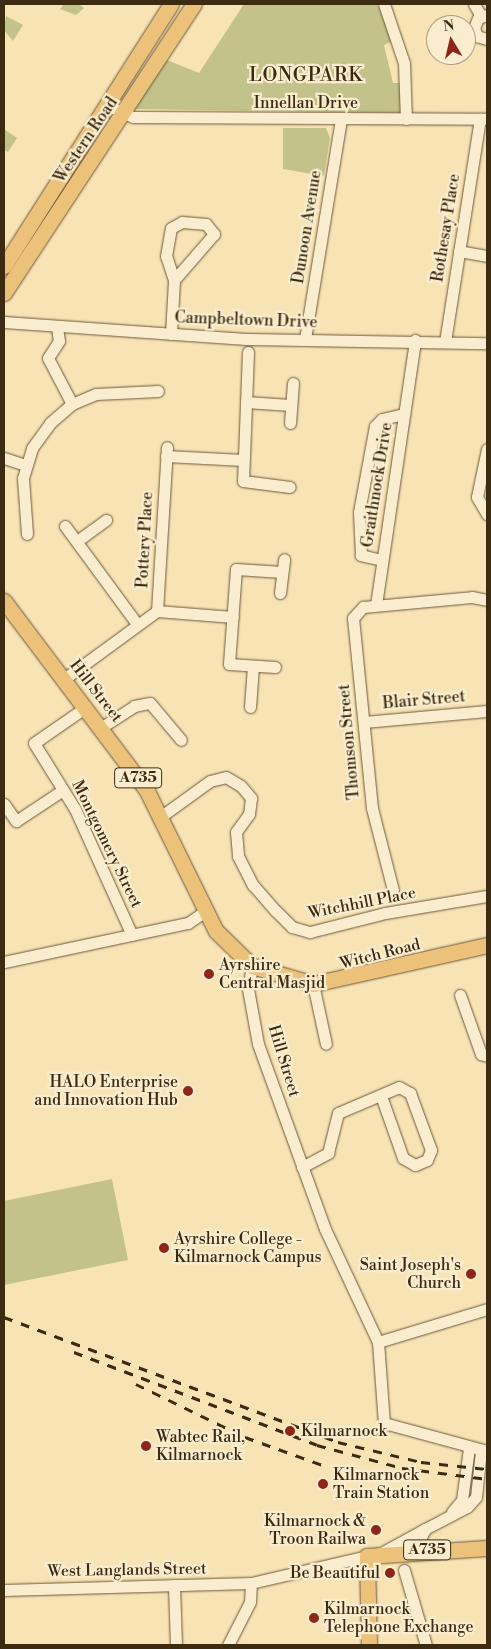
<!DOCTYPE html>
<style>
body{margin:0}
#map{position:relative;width:491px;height:1649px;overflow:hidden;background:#f8e3b5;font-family:"Libre Bodoni",serif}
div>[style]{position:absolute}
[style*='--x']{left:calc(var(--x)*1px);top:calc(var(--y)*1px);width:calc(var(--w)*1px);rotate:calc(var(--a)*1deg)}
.green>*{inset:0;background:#c3c28a}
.roads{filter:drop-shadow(0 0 1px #6b583a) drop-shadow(0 0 1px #6b583a)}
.minor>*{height:11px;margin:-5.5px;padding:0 5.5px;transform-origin:5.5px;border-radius:5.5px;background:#faedcf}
.major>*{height:15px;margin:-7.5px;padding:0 7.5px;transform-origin:7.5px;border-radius:7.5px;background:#ecc27a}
.rail>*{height:2.5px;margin-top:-1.25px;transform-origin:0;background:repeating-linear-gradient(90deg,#3c2a11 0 9px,transparent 0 18px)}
.dots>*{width:14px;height:14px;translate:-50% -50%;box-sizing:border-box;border:2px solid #faedcf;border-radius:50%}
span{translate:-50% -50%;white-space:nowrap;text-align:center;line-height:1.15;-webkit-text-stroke:4.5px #faedcf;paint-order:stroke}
.shield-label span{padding:1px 4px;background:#faedcf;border:1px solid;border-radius:4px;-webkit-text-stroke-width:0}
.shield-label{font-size:15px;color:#3c2a11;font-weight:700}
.street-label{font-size:16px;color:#3c2a11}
.poi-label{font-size:16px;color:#3c2a11}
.left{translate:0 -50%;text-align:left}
.right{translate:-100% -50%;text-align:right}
.quarter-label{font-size:19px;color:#3c2a11;letter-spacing:1px}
.frame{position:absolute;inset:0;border:5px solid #3c2a11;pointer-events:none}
.north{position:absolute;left:426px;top:15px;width:50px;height:50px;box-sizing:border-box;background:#faedcf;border:1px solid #ae9f83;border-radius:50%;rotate:351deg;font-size:14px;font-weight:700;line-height:20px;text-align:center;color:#3c2a11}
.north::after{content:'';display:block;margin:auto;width:18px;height:22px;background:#8f2418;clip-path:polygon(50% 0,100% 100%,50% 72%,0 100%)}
</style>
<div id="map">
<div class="green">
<div style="clip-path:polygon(64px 4px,79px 4px,84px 8px,76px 15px,60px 9px)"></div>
<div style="clip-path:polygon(244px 4px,377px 4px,393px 41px,384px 45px,393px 83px,402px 83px,402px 113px,134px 109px,167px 60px,199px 73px)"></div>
<div style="clip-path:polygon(6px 16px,23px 25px,13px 41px,4px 30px)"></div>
<div style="clip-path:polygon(283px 128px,326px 128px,330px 138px,324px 176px,283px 169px)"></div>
<div style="clip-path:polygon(4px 129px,17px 138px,8px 152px,4px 150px)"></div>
<div style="clip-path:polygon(112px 1179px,128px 1260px,4px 1285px,4px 1201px)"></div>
</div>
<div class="roads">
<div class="minor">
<div style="--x:384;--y:4;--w:62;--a:71.3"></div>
<div style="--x:404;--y:63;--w:56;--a:88"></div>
<div style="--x:474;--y:4;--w:14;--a:60"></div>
<div style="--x:487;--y:15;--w:9;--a:162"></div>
<div style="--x:478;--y:18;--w:11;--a:112"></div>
<div style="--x:474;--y:28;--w:9;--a:69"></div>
<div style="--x:477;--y:36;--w:10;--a:17"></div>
<div style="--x:106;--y:105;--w:30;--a:24"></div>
<div style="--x:133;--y:117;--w:354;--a:0.3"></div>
<div style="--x:459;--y:251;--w:28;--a:10"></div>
<div style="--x:4;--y:322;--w:246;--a:4"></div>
<div style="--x:249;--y:339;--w:238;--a:1"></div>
<div style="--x:57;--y:327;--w:14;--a:82"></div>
<div style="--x:59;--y:341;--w:20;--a:123"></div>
<div style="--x:48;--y:358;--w:52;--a:62.4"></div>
<div style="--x:171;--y:334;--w:54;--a:-86.8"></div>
<div style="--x:174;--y:280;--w:25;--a:-108"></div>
<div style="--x:166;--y:256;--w:28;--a:-80"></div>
<div style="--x:171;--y:228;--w:13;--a:-29"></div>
<div style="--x:182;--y:222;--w:24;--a:5"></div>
<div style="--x:206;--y:224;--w:13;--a:51"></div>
<div style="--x:214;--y:234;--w:61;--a:131"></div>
<div style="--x:305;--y:339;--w:223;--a:-80.7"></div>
<div style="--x:445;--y:342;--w:226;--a:-81.1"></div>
<div style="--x:248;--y:352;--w:129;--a:92.2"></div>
<div style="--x:243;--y:481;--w:47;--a:7.3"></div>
<div style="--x:246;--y:402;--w:44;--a:3.9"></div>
<div style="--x:290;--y:423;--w:40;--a:-85.7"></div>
<div style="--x:487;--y:449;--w:49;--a:101.8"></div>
<div style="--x:477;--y:497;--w:20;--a:60"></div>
<div style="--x:166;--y:456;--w:77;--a:3"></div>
<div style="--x:4;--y:458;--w:23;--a:18"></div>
<div style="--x:65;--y:526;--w:122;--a:53.7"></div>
<div style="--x:27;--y:534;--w:56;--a:-94.1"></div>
<div style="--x:23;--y:478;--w:31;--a:-73"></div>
<div style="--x:32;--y:448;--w:31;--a:-54"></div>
<div style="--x:50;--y:423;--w:29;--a:-41"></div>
<div style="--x:72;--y:404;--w:26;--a:-23"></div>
<div style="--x:96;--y:394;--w:62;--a:-2.8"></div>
<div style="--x:77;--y:541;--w:36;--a:-36"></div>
<div style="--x:382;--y:560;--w:22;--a:-167"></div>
<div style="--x:361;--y:555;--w:43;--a:-92.7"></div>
<div style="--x:359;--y:512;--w:87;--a:-79.5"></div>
<div style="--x:375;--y:426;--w:10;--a:-45"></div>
<div style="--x:382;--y:419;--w:23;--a:-13"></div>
<div style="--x:280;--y:593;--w:34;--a:-83"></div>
<div style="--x:376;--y:605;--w:268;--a:-81.6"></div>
<div style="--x:157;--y:611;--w:164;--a:-86.5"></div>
<div style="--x:275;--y:667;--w:46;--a:-176.3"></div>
<div style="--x:229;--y:664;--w:95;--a:-85.8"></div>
<div style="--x:236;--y:569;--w:46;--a:3.7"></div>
<div style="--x:64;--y:679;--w:115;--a:-36.2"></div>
<div style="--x:157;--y:611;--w:76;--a:4.5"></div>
<div style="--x:86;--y:707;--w:63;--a:145.3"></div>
<div style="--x:34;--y:743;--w:78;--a:58.2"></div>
<div style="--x:75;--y:809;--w:138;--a:65.7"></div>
<div style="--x:250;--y:707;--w:41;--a:-85.8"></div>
<div style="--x:364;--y:722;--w:123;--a:-5.1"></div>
<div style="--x:102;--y:727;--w:38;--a:-33"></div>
<div style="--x:134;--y:706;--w:16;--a:-11"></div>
<div style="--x:150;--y:703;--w:48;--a:50"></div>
<div style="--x:4;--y:804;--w:21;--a:55"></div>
<div style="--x:16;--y:821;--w:56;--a:-33.4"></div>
<div style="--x:163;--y:815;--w:58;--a:-35.9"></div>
<div style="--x:210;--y:781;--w:16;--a:-14"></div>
<div style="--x:226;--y:777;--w:17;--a:31"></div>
<div style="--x:241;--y:786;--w:16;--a:50"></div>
<div style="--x:251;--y:798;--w:16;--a:97"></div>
<div style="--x:249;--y:814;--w:22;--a:126"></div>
<div style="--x:236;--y:832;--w:24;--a:85"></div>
<div style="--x:238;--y:856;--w:33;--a:63"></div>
<div style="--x:253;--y:885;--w:35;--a:49"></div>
<div style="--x:276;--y:911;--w:23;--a:45"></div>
<div style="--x:292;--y:927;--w:19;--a:16"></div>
<div style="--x:310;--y:932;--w:77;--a:-14.2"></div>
<div style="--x:385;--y:913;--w:103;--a:-9.5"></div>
<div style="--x:393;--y:890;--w:85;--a:-104.4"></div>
<div style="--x:372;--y:808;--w:191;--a:-95.7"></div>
<div style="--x:353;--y:618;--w:15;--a:-48"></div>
<div style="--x:363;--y:607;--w:109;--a:-5.2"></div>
<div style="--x:472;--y:597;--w:15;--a:11"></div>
<div style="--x:4;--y:962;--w:188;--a:-12"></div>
<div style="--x:188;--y:923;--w:21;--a:-35"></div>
<div style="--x:252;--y:966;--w:23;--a:100"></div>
<div style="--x:248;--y:989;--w:56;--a:79.7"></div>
<div style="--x:258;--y:1044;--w:197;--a:70.1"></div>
<div style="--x:325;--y:1229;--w:125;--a:64.9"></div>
<div style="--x:378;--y:1342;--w:81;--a:85.8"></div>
<div style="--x:384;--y:1423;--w:107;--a:15.2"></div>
<div style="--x:313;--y:984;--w:61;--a:77.8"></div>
<div style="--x:460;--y:995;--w:63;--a:70.4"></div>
<div style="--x:481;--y:1054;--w:6;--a:18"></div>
<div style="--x:302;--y:1167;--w:30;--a:-28"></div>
<div style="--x:328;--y:1153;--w:41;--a:-76"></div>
<div style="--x:338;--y:1113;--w:66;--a:-23.1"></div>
<div style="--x:399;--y:1087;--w:13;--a:29"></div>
<div style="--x:410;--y:1093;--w:61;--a:69.8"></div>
<div style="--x:431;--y:1150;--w:11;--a:112"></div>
<div style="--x:427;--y:1160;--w:13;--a:157"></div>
<div style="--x:415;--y:1165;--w:14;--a:-150"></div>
<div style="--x:403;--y:1158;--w:66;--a:-109.5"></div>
<div style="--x:378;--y:1342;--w:114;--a:-16.8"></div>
<div style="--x:452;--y:1512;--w:16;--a:-50"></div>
<div style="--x:462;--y:1500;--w:52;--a:-82.3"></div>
<div style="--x:421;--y:1550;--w:8;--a:-113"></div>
<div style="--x:418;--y:1543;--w:16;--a:-63"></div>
<div style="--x:425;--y:1529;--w:47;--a:-27.6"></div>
<div style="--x:467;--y:1507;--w:13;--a:-48"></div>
<div style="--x:476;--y:1497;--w:47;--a:-83.9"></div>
<div style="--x:381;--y:1553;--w:50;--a:-28.6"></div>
<div style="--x:404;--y:1570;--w:78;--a:73.7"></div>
<div style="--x:174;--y:1585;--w:60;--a:88.1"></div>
<div style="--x:4;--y:1590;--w:247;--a:-1.6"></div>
<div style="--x:251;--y:1583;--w:119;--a:-13.1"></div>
<div style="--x:228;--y:1645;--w:48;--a:-62.9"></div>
<div style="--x:250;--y:1602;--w:19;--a:-87"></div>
</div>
<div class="major">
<div style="--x:4;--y:266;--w:311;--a:-57.5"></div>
<div style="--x:4;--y:293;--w:346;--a:-56.7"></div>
<div style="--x:4;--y:601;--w:238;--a:53"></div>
<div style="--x:147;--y:791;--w:156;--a:63.8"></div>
<div style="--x:216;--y:931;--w:50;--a:44.2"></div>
<div style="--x:252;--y:966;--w:64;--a:16.4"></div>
<div style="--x:313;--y:984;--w:178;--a:-12.6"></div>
<div style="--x:369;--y:1645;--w:89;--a:-91.3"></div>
<div style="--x:367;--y:1556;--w:120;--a:-3.8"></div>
</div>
</div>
<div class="rail">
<div style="--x:4;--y:1317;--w:357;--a:20.5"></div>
<div style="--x:338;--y:1442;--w:85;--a:13.5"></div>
<div style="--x:421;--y:1462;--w:66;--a:6.1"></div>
<div style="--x:74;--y:1352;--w:260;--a:20.9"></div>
<div style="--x:317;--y:1445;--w:88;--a:15.1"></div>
<div style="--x:402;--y:1468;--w:86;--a:7.4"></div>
<div style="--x:136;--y:1384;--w:121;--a:25.9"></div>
<div style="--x:245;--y:1437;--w:88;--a:19.9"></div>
</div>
<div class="dots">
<div style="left:209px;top:974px;background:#8f2418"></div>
<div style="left:188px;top:1091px;background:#8f2418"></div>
<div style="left:164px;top:1248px;background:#8f2418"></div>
<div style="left:471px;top:1274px;background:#8f2418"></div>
<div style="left:290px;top:1431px;background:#8f2418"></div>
<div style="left:146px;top:1446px;background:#8f2418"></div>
<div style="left:323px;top:1484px;background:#8f2418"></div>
<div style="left:376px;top:1530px;background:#8f2418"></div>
<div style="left:390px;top:1573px;background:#8f2418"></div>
<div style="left:314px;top:1618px;background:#8f2418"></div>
</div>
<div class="shield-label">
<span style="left:138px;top:778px">A735</span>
<span style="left:427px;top:1550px">A735</span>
</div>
<div class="street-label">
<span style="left:306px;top:103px">Innellan Drive</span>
<span style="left:86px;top:140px;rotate:-56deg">Western Road</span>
<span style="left:307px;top:227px;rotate:-81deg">Dunoon Avenue</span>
<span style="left:446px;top:228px;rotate:-81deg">Rothesay Place</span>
<span style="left:246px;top:320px;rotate:2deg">Campbeltown Drive</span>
<span style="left:377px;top:485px;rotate:-81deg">Graithnock Drive</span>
<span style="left:145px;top:540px;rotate:-87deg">Pottery Place</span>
<span style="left:96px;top:691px;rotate:52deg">Hill Street</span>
<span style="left:424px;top:700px;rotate:-5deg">Blair Street</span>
<span style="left:349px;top:742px;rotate:-95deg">Thomson Street</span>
<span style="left:107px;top:844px;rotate:64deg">Montgomery Street</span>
<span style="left:362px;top:903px;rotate:-11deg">Witchhill Place</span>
<span style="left:380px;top:954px;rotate:-14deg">Witch Road</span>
<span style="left:284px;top:1061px;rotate:73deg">Hill Street</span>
<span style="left:127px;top:1570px;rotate:-1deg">West Langlands Street</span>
</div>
<div class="poi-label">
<span class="left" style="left:219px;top:974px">Ayrshire<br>Central Masjid</span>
<span class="right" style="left:178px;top:1091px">HALO Enterprise<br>and Innovation Hub</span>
<span class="left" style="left:174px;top:1248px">Ayrshire College -<br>Kilmarnock Campus</span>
<span class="right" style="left:461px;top:1274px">Saint Joseph's<br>Church</span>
<span class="left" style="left:301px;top:1431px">Kilmarnock</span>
<span class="left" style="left:156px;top:1446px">Wabtec Rail,<br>Kilmarnock</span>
<span class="left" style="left:333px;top:1484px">Kilmarnock<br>Train Station</span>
<span class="right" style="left:366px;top:1530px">Kilmarnock &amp;<br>Troon Railwa</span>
<span class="right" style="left:380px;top:1573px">Be Beautiful</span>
<span class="left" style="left:324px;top:1618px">Kilmarnock<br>Telephone Exchange</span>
</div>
<div class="quarter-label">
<span style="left:306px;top:76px">LONGPARK</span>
</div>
<div class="frame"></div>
<div class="north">N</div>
</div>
